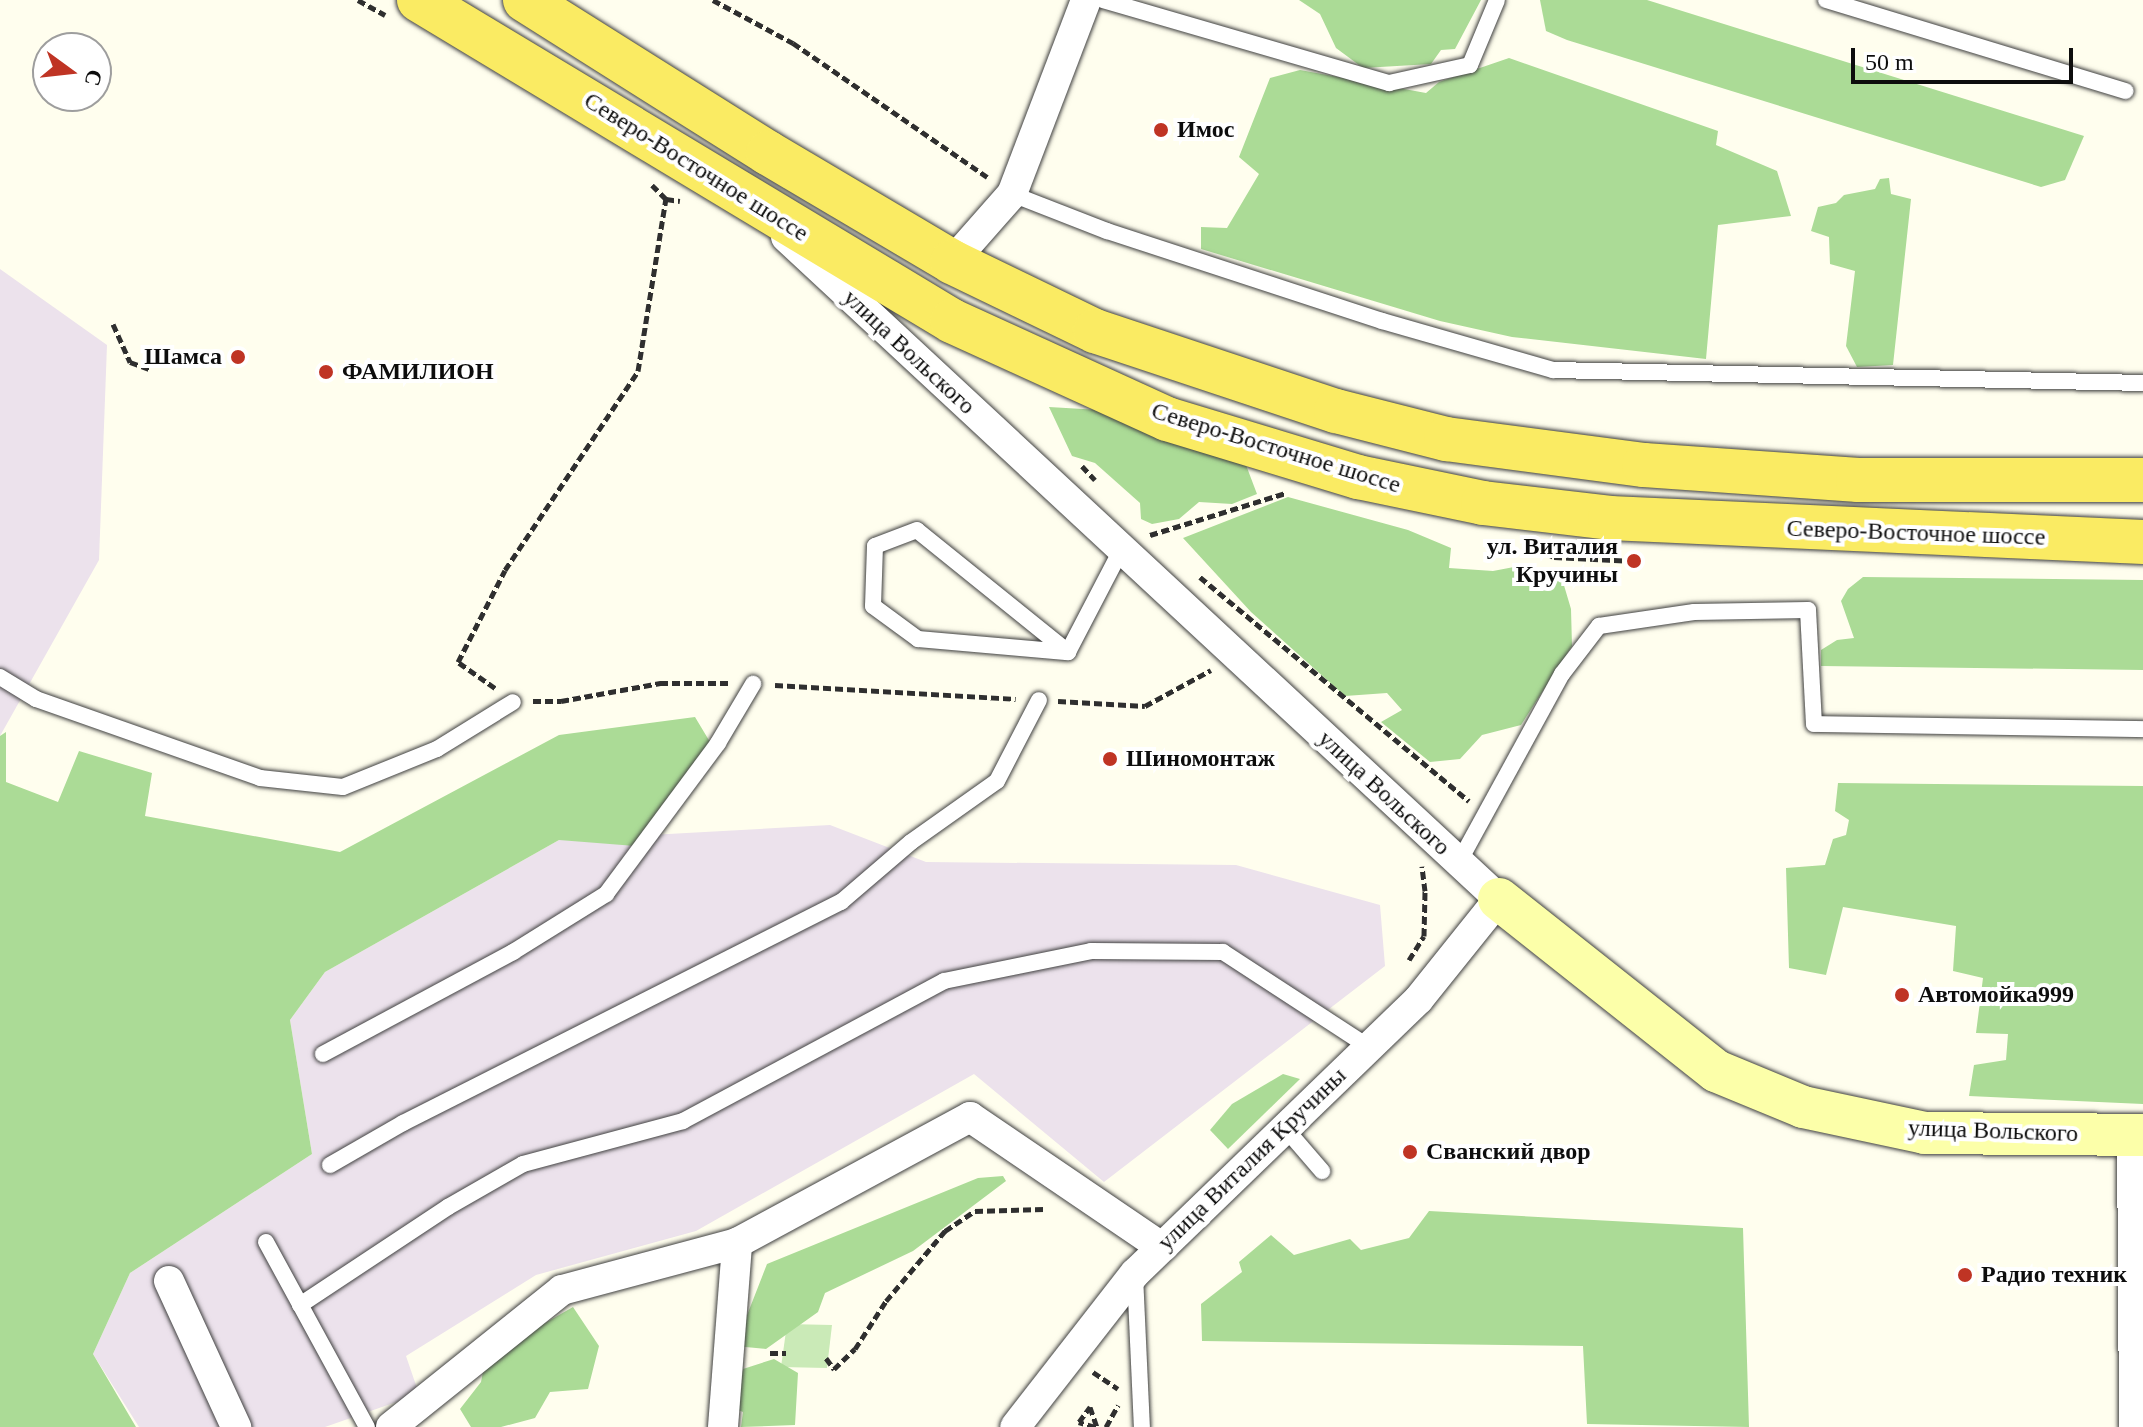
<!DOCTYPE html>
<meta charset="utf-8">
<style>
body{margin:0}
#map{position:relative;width:2143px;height:1427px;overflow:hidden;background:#fffeee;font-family:"Times New Roman",serif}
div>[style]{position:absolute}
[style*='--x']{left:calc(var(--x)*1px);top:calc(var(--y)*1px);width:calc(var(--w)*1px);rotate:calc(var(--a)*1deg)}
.industrial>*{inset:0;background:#ece2ec}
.green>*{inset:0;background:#caeab7}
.forest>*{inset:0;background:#abdb96}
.path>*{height:5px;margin-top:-2.5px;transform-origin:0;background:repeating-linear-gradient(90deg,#2f2f2f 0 8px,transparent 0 12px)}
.roads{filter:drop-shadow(0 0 2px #404040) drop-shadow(0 0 2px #404040)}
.lane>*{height:16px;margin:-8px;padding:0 8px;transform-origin:8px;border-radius:8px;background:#fff}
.street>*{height:30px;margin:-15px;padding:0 15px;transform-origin:15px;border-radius:15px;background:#fff}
.secondary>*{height:42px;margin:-21px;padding:0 21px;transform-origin:21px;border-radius:21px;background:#fcffa9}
.primary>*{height:44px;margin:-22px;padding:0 22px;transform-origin:22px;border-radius:22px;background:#faeb63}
.dots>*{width:22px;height:22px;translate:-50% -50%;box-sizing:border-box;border:4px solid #fff;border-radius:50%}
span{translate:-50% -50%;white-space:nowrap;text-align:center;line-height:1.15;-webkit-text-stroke:8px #fff;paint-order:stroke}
.poi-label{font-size:24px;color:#0d0d0d;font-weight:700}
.left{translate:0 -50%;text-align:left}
.right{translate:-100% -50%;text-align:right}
.street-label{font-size:24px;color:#0d0d0d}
.north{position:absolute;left:32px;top:32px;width:80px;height:80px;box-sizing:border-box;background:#fff;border:2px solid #9e9e9e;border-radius:50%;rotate:105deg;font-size:22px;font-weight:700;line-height:32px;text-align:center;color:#0d0d0d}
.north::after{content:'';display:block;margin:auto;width:28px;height:36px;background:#bf3424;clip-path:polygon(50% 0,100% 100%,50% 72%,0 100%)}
.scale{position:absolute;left:1851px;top:48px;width:222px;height:36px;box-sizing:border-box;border:4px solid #0d0d0d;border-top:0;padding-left:10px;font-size:24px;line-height:28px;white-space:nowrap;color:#0d0d0d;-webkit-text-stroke:6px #fff;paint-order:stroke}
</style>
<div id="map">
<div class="industrial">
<div style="clip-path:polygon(0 269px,107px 345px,99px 560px,0 736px)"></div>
<div style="clip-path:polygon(830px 825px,926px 862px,1236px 865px,1380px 905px,1385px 966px,1104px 1182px,974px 1074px,696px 1231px,536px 1275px,406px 1356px,419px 1394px,325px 1427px,139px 1427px,93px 1354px,130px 1273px,312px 1154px,290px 1020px,325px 972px,559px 840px)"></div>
</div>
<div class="green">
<div style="clip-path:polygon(787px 1324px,832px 1325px,827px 1368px,781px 1367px)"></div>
</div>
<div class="forest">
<div style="clip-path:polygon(1299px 0,1481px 0,1455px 49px,1441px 50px,1431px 64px,1363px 68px,1336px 48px,1320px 14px)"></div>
<div style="clip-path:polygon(1540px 0,1647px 0,2084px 136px,2065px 180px,2041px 187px,1567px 40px,1546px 31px)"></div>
<div style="clip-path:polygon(1509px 58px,1718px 131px,1716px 145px,1777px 171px,1791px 216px,1718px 225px,1706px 359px,1512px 337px,1440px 321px,1201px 249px,1201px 227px,1227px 228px,1259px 174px,1239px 157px,1270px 78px,1300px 70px,1426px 93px,1439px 82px)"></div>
<div style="clip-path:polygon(1889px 178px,1891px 194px,1911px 199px,1893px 365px,1857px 367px,1846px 346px,1855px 271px,1830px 264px,1829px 237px,1811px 231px,1818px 207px,1836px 203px,1844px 195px,1875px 189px,1880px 179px)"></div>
<div style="clip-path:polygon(1049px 407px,1100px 410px,1246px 465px,1257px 494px,1232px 504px,1199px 502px,1179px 519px,1152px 524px,1141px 519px,1140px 503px,1095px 463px,1072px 456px)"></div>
<div style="clip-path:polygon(1288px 497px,1408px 530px,1451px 548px,1449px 568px,1493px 571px,1514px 567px,1524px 570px,1528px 586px,1546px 578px,1563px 582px,1571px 609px,1572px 646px,1521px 725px,1482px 735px,1460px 759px,1430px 762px,1381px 722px,1402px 710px,1387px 693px,1345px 696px,1251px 612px,1183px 538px)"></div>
<div style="clip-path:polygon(1863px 577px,2143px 580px,2143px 670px,1821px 666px,1821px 650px,1837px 640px,1854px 638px,1841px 601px,1848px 589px)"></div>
<div style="clip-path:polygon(695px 717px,710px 742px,635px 846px,559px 840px,325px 972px,290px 1020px,312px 1154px,130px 1273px,93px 1354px,136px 1427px,0 1427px,0 736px,6px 732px,6px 782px,58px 802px,79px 751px,152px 773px,145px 816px,340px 852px,559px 735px)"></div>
<div style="clip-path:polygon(1838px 783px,2143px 786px,2143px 1104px,1969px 1096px,1974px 1065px,2006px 1060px,2008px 1034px,1976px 1033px,1983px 978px,1953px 971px,1956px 926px,1843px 907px,1826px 975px,1789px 968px,1786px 868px,1825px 865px,1833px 839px,1846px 835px,1849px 820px,1835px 811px)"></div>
<div style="clip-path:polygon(1283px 1074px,1300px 1079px,1228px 1149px,1210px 1130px,1232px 1104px)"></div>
<div style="clip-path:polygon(1003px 1176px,1006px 1181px,913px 1251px,825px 1293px,818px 1312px,766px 1349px,735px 1346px,767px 1264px,978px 1178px)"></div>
<div style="clip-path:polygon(1429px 1211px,1743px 1228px,1749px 1427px,1587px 1424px,1583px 1346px,1202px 1341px,1201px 1304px,1242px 1272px,1239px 1262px,1271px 1235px,1294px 1255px,1350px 1239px,1361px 1250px,1409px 1238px)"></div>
<div style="clip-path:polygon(573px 1307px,599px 1346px,588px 1389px,550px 1392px,535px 1418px,501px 1427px,471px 1427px,460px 1409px,481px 1382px,486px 1357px)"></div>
<div style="clip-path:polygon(774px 1359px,798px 1373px,795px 1425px,741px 1427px,743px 1412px,733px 1408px,743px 1369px)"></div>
</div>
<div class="path">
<div style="--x:358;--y:0;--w:31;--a:29"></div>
<div style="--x:713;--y:0;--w:91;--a:28.3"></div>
<div style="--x:793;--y:43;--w:236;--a:34.6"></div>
<div style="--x:652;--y:185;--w:20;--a:45"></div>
<div style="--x:666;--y:199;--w:14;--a:8"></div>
<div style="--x:113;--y:324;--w:42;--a:65.9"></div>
<div style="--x:130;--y:362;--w:23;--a:20"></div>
<div style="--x:1082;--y:466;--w:19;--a:47"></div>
<div style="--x:1150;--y:535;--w:142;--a:-17.2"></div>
<div style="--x:1535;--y:548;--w:21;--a:25"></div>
<div style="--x:1554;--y:557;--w:80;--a:2.9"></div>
<div style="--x:1200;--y:577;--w:350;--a:39.8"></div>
<div style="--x:775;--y:685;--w:241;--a:3.3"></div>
<div style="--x:495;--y:688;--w:45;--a:-144.9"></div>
<div style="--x:458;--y:662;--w:103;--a:-62.9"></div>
<div style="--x:505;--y:570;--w:239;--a:-56.2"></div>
<div style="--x:638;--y:371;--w:174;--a:-80.8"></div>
<div style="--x:533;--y:701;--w:28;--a:0"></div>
<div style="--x:561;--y:701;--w:101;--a:-10.3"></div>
<div style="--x:660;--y:683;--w:69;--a:0"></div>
<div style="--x:1058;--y:701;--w:87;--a:3.3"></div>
<div style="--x:1145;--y:706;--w:75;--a:-28.6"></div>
<div style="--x:1409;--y:960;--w:28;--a:-58"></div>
<div style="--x:1424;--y:936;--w:45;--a:-88.7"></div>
<div style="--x:1425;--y:891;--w:25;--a:-97"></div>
<div style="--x:770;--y:1353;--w:16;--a:0"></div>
<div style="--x:826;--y:1358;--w:14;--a:54"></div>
<div style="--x:834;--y:1369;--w:29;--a:-44"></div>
<div style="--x:855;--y:1349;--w:57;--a:-57.1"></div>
<div style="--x:886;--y:1301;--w:92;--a:-49.9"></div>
<div style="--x:945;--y:1231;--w:36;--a:-34"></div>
<div style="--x:975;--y:1211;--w:69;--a:-1.7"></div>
<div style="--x:1093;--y:1372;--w:30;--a:34"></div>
<div style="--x:1095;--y:1427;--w:17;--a:-163"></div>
<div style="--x:1079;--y:1422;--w:19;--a:-54"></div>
<div style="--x:1090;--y:1407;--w:21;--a:71"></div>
<div style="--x:1106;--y:1427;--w:25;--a:-61"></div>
</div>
<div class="roads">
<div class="lane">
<div style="--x:1103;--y:0;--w:298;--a:16.2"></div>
<div style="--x:1389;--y:83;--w:83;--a:-12.5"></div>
<div style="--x:1470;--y:65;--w:70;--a:-67.4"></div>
<div style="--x:1826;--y:0;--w:313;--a:16.9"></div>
<div style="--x:1012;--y:194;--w:102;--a:21.3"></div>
<div style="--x:1107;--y:231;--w:289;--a:18.1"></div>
<div style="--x:1382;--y:321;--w:178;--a:16"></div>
<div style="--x:1553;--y:370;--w:590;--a:1.26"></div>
<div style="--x:1068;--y:652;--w:194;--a:-141.1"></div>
<div style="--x:917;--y:530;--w:45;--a:159.1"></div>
<div style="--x:875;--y:546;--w:60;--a:91.9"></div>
<div style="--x:873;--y:606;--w:56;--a:36.3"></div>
<div style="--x:918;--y:639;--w:151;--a:5"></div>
<div style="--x:1068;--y:652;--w:115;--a:-62.5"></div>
<div style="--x:0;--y:677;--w:42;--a:31.4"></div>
<div style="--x:36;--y:699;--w:238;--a:19.4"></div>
<div style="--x:260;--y:778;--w:83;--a:6.2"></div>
<div style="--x:343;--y:787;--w:101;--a:-22"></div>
<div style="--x:437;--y:749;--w:89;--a:-31.7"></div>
<div style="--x:1459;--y:862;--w:214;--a:-61.3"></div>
<div style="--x:1562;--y:674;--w:61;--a:-52.4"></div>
<div style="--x:1599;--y:626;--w:96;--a:-8.4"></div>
<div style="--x:1694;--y:612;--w:114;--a:-1"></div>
<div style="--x:1808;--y:610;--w:114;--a:87"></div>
<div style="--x:1814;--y:724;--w:329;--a:0.9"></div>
<div style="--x:323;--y:1054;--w:216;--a:-28.2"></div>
<div style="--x:513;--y:952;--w:110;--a:-31.9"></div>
<div style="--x:606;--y:894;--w:188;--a:-53.4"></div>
<div style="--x:718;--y:743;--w:69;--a:-59.3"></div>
<div style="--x:1285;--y:1128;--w:57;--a:49.3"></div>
<div style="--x:330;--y:1165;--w:84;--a:-29.9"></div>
<div style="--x:403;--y:1123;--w:491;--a:-26.8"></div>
<div style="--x:841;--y:902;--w:92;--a:-40.6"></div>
<div style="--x:911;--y:842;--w:105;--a:-35.3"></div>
<div style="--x:997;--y:781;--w:91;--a:-62.6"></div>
<div style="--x:266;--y:1242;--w:211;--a:61.4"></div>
<div style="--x:1135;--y:1275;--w:152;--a:87.4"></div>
<div style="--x:300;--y:1305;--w:178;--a:-33.5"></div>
<div style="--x:448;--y:1207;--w:86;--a:-29.8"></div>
<div style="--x:523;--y:1164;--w:166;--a:-15"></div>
<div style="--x:683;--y:1121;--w:296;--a:-28.2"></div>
<div style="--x:944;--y:981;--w:150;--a:-11.5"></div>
<div style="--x:1091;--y:951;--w:132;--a:0.4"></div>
<div style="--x:1223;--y:952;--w:174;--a:33.1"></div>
</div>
<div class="street">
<div style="--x:786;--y:237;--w:973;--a:42.88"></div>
<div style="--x:1499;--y:899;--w:129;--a:128.7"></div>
<div style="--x:1418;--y:1000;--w:393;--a:136"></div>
<div style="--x:1135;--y:1273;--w:195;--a:127.9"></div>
<div style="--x:952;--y:262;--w:91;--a:-48.6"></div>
<div style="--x:1012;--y:194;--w:208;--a:-69.1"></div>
<div style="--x:2132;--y:1135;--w:292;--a:89.6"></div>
<div style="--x:169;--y:1281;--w:161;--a:65.3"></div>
<div style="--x:391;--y:1427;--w:219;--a:-38.7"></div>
<div style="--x:562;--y:1290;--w:181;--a:-15"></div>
<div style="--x:737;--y:1243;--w:265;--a:-28.4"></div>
<div style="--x:970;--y:1117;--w:230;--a:34.2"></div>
<div style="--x:723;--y:1427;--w:185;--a:-85.6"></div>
</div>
<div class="secondary">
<div style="--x:1499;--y:899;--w:277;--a:38.4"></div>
<div style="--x:1716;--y:1071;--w:94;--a:22.5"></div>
<div style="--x:1803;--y:1107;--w:125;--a:12"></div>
<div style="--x:1925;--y:1133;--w:218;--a:0.5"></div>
</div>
<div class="primary">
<div style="--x:419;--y:0;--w:622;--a:31.06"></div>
<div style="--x:952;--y:321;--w:236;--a:24.5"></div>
<div style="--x:1167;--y:419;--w:200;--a:16.9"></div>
<div style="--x:1358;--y:477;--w:128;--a:11.7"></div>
<div style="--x:1483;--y:503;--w:128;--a:6.7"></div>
<div style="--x:1610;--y:518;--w:534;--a:2.58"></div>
<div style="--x:525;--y:0;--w:287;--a:32.2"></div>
<div style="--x:768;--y:153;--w:214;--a:30.6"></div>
<div style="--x:952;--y:262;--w:159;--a:25.8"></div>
<div style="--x:1095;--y:331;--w:254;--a:18.4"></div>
<div style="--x:1336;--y:411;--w:114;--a:14.3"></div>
<div style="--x:1446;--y:439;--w:200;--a:7.5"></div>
<div style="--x:1644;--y:465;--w:215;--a:4"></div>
<div style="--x:1858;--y:480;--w:285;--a:0"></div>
</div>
</div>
<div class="dots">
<div style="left:1161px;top:130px;background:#bf3424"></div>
<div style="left:238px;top:357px;background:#bf3424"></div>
<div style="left:326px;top:372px;background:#bf3424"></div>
<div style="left:1634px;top:561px;background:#bf3424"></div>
<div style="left:1110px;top:759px;background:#bf3424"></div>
<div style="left:1902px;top:995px;background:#bf3424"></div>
<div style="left:1410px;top:1152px;background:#bf3424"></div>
<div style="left:1965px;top:1275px;background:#bf3424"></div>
</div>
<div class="poi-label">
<span class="left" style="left:1177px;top:130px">Имос</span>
<span class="right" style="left:222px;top:357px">Шамса</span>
<span class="left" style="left:342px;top:372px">ФАМИЛИОН</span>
<span class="right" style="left:1618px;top:561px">ул. Виталия<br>Кручины</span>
<span class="left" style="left:1126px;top:759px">Шиномонтаж</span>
<span class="left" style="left:1918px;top:995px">Автомойка999</span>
<span class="left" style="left:1426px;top:1152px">Сванский двор</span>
<span class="left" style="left:1981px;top:1275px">Радио техник</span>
</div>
<div class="street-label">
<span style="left:696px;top:167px;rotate:32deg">Северо-Восточное шоссе</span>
<span style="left:909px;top:352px;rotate:43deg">улица Вольского</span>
<span style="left:1276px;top:448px;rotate:17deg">Северо-Восточное шоссе</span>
<span style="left:1916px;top:533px;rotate:2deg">Северо-Восточное шоссе</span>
<span style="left:1384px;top:793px;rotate:43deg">улица Вольского</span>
<span style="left:1993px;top:1131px;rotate:2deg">улица Вольского</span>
<span style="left:1252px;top:1159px;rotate:-44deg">улица Виталия Кручины</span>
</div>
<div class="north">С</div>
<div class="scale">50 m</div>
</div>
